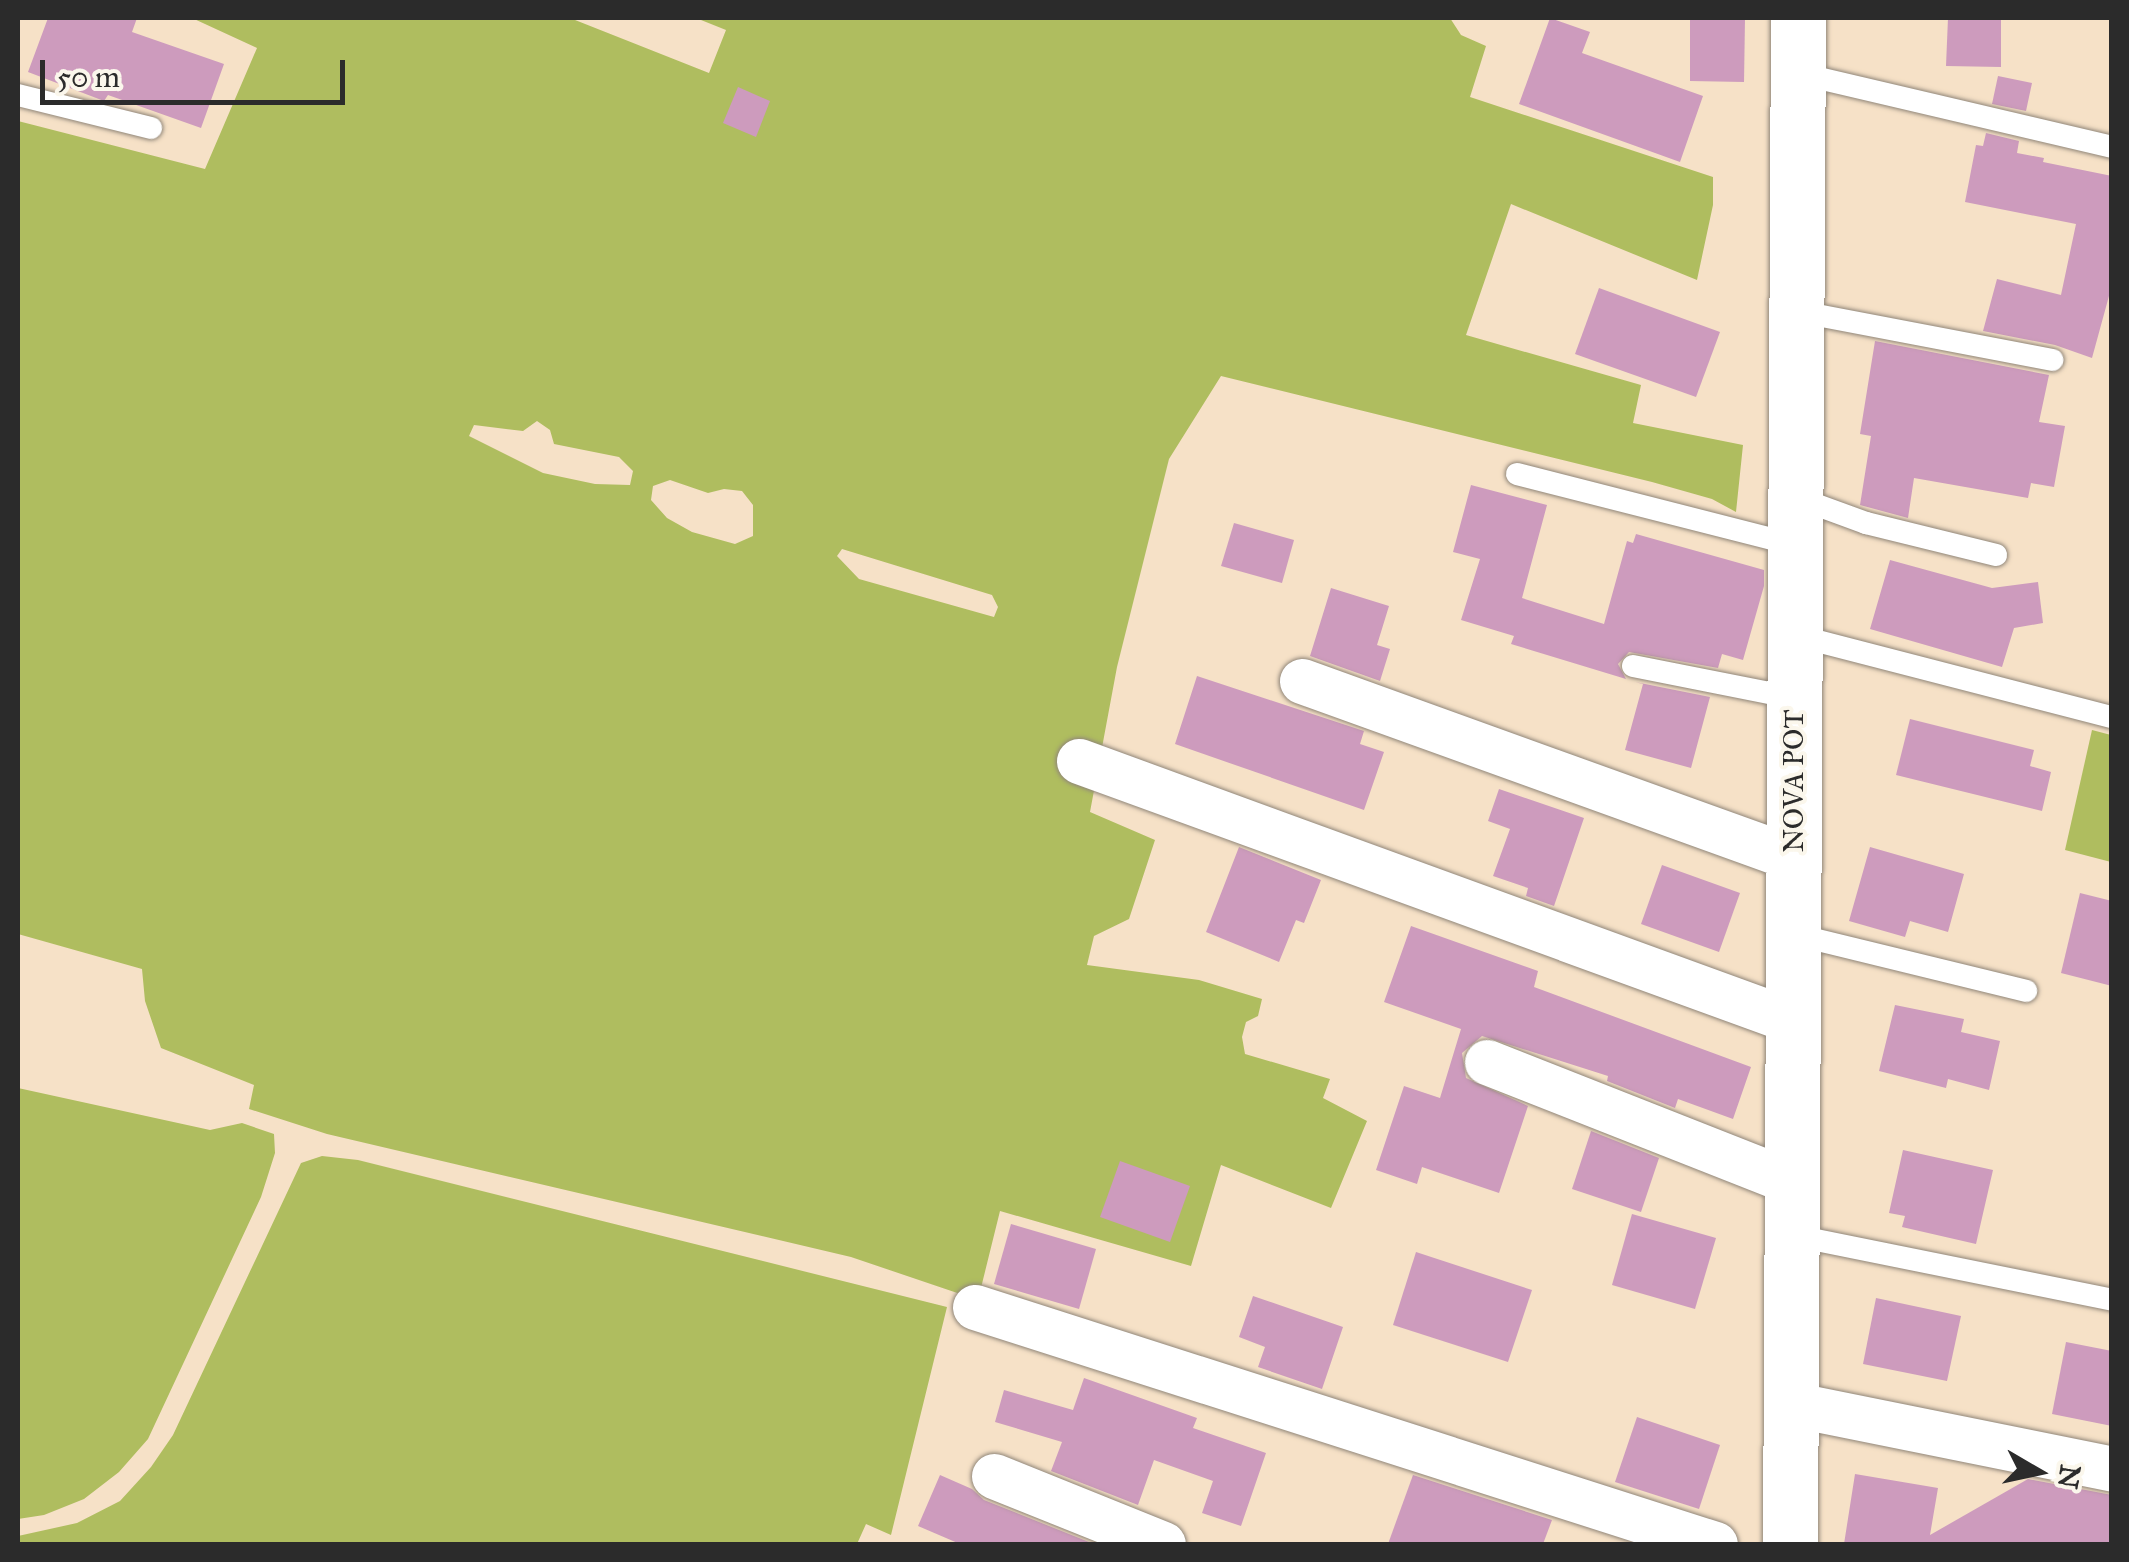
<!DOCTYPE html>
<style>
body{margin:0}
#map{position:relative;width:2129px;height:1562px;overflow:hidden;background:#f6e1c7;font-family:"IM FELL Great Primer",serif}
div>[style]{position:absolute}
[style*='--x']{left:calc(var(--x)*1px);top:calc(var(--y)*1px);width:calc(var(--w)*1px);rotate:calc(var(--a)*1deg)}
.green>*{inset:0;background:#afbd5f}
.building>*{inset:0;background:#cd9bbd}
.roads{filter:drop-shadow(0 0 2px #908679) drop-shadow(0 0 2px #908679)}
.lane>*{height:22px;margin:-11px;padding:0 11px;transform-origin:11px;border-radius:11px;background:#fff}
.street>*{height:45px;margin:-22.5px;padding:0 22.5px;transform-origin:22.5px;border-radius:22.5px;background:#fff}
.secondary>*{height:55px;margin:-27.5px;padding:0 27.5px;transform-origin:27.5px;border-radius:27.5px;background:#fff}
span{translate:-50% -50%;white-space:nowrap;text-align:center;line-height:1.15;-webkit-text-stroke:8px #fbf7ec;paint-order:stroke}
.street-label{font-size:28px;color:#2b2b2b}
.frame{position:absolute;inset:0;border:20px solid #2b2b2b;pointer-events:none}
.north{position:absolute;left:1989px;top:1422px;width:100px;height:100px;-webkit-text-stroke:8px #fbf7ec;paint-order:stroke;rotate:99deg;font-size:28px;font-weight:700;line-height:40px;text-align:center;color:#2b2b2b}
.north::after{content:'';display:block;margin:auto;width:35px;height:45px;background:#2b2b2b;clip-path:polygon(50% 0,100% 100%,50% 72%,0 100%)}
.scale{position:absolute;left:40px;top:60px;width:305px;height:45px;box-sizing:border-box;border:5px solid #2b2b2b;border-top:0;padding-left:12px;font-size:30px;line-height:35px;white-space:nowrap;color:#2b2b2b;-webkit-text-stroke:8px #fbf7ec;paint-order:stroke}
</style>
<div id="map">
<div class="green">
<div style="clip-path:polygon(evenodd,192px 18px,570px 18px,709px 73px,726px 30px,696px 18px,1450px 18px,1461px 35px,1486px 46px,1470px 97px,1713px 177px,1713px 205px,1697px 280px,1511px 204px,1466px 335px,1641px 385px,1633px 423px,1743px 445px,1736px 512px,1712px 499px,1652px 482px,1221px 376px,1169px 459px,1117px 667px,1090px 812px,1155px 840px,1129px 919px,1094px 936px,1087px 965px,1199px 980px,1262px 999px,1258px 1016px,1246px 1022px,1242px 1037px,1245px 1054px,1330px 1079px,1323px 1098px,1367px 1121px,1331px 1208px,1221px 1165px,1191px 1266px,1000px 1211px,978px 1300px,851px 1257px,327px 1134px,249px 1109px,254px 1085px,161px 1048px,145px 1001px,142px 969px,18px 934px,18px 121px,205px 169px,257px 48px,192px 18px,537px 421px,550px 430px,554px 444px,619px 457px,633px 471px,630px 485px,595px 484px,543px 473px,469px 436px,474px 425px,523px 431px,537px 421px,192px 18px,670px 480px,708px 493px,724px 489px,742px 491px,753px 505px,753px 536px,735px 544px,692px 532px,667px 518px,651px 500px,653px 486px,670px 480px,192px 18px,842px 549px,992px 595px,998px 607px,994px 617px,859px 579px,837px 556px,842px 549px)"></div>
<div style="clip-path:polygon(2092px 730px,2111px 735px,2111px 862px,2065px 850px)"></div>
<div style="clip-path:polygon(18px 1088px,210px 1130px,242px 1123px,274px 1134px,275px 1153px,261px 1197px,148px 1439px,119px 1472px,84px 1499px,44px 1515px,18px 1519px)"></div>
<div style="clip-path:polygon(322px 1156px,358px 1160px,947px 1307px,891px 1535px,866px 1524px,857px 1544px,18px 1544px,18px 1536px,77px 1523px,120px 1501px,151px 1467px,173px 1435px,301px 1163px)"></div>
</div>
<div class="building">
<div style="clip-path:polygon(48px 18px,137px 18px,132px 32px,224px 64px,201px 128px,108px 95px,104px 101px,28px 72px)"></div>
<div style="clip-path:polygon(1550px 18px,1590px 32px,1582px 53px,1703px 96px,1680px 162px,1519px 104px)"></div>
<div style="clip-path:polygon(1690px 18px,1745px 18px,1744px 82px,1690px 81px)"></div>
<div style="clip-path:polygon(1948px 18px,2001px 18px,2001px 67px,1946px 66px)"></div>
<div style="clip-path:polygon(1998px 76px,2032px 83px,2026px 111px,1992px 104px)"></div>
<div style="clip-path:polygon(738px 87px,770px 101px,756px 137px,723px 123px)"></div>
<div style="clip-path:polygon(1986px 133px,2019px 141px,2017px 153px,2044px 158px,2043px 162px,2112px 176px,2112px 285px,2092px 358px,2055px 345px,1983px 331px,1997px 279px,2061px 295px,2076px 224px,1965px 202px,1976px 145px,1983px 146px)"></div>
<div style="clip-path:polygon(1599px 288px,1720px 332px,1696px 397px,1575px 354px)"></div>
<div style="clip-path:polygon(1875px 341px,2049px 375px,2039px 422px,2065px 426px,2054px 487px,2031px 483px,2028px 498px,1914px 478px,1908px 518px,1860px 505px,1871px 436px,1860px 434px)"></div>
<div style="clip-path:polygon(1471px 485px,1547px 505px,1522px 598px,1604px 624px,1627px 541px,1633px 543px,1636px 534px,1764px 570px,1764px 586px,1743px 660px,1722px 654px,1718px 668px,1629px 652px,1618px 664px,1626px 679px,1511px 644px,1514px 636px,1461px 620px,1480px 559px,1453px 552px)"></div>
<div style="clip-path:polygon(1234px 523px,1294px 540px,1282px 583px,1221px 566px)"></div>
<div style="clip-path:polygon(1890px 560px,1992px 588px,2038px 582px,2043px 623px,2014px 628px,2002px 667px,1870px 629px)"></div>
<div style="clip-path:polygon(1331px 588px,1389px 606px,1377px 645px,1390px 649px,1380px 681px,1310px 656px)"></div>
<div style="clip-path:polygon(1197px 676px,1364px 731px,1360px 744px,1384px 752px,1364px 810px,1175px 744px)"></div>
<div style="clip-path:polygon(1635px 682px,1710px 697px,1691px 768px,1625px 750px,1643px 684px)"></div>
<div style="clip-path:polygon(1910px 719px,2034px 750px,2030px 766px,2051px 772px,2042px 811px,1896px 775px)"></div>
<div style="clip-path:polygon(1499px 789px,1584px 818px,1554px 906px,1526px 896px,1528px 888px,1493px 876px,1510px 829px,1488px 821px)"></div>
<div style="clip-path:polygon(1239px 847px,1321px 880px,1304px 923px,1296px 920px,1279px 962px,1206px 932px)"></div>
<div style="clip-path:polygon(1870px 847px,1964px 874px,1948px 932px,1910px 921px,1905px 937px,1849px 921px)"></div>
<div style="clip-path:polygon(1662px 865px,1740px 893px,1719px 952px,1641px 924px)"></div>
<div style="clip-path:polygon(2080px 893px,2112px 901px,2112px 986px,2061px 973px)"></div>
<div style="clip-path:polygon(1411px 926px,1538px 971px,1534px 987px,1751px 1067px,1733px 1119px,1678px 1099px,1675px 1108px,1607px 1081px,1608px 1076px,1482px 1036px,1462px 1053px,1466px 1078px,1528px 1106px,1499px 1193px,1422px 1167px,1417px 1184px,1376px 1170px,1404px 1086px,1440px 1098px,1461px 1029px,1384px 1002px)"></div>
<div style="clip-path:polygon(1895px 1005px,1964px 1019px,1961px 1032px,2000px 1041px,1989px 1090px,1948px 1079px,1946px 1088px,1879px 1071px)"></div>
<div style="clip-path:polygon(1591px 1131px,1659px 1158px,1641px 1212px,1572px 1189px)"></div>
<div style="clip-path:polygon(1903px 1150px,1993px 1170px,1976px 1244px,1902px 1227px,1905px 1216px,1889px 1213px)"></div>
<div style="clip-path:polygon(1120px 1161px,1190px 1186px,1170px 1242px,1100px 1217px)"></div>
<div style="clip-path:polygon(1632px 1214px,1716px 1238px,1695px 1309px,1612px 1285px)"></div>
<div style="clip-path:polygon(1011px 1224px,1096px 1249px,1079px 1309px,994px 1284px)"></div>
<div style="clip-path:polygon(1416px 1252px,1532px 1290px,1508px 1362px,1393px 1325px)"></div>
<div style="clip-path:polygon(1253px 1296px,1343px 1327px,1322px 1389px,1258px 1367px,1265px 1347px,1239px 1337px)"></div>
<div style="clip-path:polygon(1876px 1298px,1961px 1316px,1947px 1381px,1863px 1364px)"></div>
<div style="clip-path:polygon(2066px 1342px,2112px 1351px,2112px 1426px,2052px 1414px)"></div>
<div style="clip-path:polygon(1084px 1378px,1197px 1418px,1193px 1428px,1266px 1453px,1241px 1526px,1202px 1513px,1213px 1481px,1154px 1460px,1138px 1505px,1051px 1471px,1062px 1442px,995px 1422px,1004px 1390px,1073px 1410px)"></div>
<div style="clip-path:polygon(1637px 1417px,1720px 1445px,1699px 1509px,1615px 1482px)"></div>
<div style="clip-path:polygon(1855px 1474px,1938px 1488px,1930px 1535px,2028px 1479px,2112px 1495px,2112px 1544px,1844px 1544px)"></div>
<div style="clip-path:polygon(940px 1475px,972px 1489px,984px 1500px,1094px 1544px,960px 1544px,918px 1526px)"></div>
<div style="clip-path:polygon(1413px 1475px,1552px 1520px,1543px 1544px,1388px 1544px)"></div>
</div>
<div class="roads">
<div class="lane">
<div style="--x:1797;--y:73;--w:324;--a:13.2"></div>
<div style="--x:18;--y:95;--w:137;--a:13.9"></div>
<div style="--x:1796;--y:311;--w:261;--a:10.8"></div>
<div style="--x:1517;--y:474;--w:287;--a:14.3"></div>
<div style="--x:1795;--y:497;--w:76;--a:20.1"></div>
<div style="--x:1866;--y:523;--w:134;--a:13.8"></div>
<div style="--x:1794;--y:635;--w:328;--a:14.5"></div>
<div style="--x:1633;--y:666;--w:164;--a:11.2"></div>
<div style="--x:1793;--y:934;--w:240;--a:13.7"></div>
<div style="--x:1791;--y:1235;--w:328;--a:11.4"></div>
</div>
<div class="street">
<div style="--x:1302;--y:681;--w:522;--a:19.82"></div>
<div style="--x:1079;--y:761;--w:759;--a:20.03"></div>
<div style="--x:1487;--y:1062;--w:328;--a:21.5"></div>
<div style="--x:975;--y:1307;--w:777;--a:17.76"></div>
<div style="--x:1791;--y:1404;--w:328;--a:11.4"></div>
<div style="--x:994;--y:1476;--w:182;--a:21.9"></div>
</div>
<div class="secondary">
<div style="--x:1790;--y:1544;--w:1526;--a:-89.7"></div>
</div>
</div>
<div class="street-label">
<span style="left:1794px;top:781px;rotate:-90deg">NOVA POT</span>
</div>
<div class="frame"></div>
<div class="north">N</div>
<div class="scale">50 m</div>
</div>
